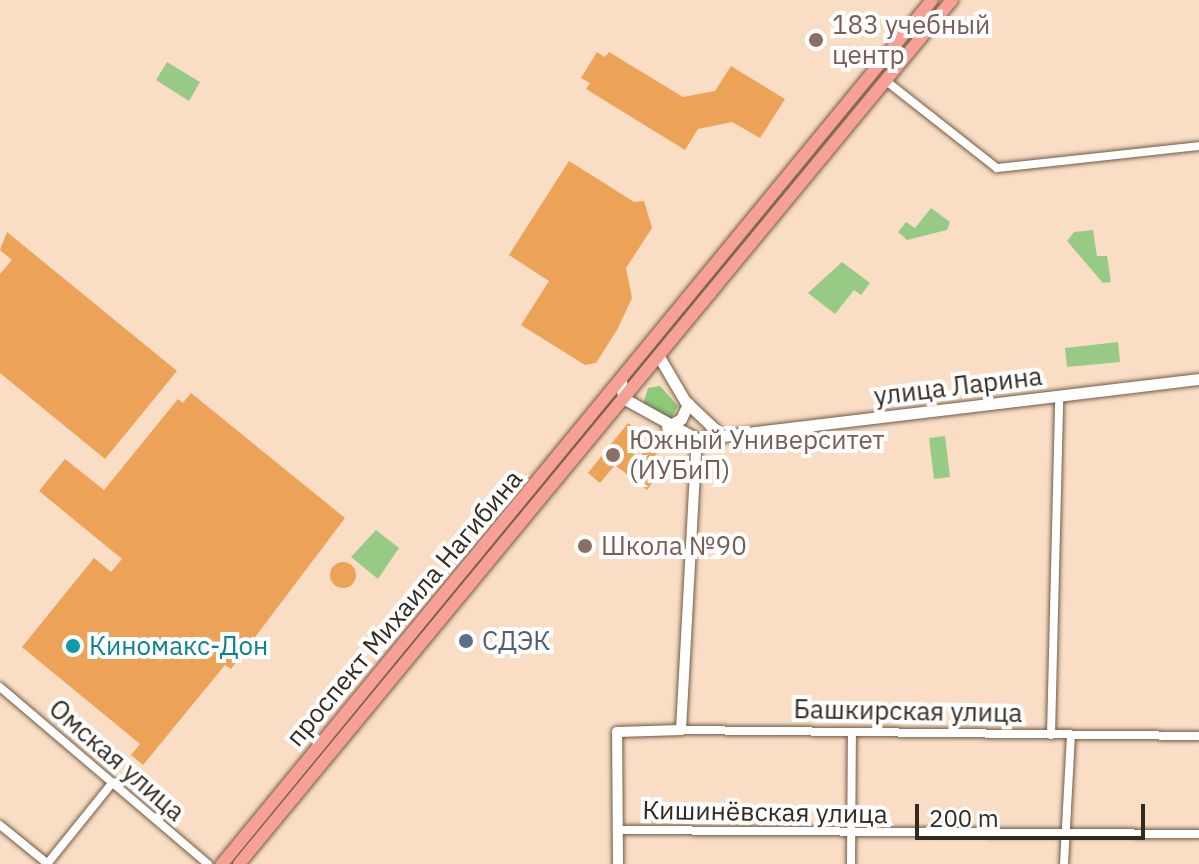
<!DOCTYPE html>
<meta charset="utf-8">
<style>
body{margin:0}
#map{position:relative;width:1199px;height:864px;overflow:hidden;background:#f9dec5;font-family:"IBM Plex Sans",sans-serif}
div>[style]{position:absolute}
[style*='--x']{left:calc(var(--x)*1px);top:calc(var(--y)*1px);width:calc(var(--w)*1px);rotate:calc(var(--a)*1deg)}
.green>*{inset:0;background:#97ca84}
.forest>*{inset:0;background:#8ec977}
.building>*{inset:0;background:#eca257}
.round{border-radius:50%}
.roads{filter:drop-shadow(0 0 2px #715a45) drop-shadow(0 0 2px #715a45)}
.minor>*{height:8px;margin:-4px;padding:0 4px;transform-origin:4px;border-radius:4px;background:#fff}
.tertiary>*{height:10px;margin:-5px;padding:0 5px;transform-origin:5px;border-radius:5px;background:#fff}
.secondary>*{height:11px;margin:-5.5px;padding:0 5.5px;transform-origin:5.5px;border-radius:5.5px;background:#fff}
.primary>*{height:12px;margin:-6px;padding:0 6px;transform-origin:6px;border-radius:6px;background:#f6a096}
.dots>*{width:22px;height:22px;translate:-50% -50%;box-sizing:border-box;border:4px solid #fff;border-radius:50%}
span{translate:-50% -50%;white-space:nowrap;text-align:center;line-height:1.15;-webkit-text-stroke:8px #fff;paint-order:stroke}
.education-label{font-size:26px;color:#785e54}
.left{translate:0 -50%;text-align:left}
.street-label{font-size:26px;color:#342a20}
.service-label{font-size:26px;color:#4e5e75}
.culture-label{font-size:26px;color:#0d838f}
.scale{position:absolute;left:915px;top:804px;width:230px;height:36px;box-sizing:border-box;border:4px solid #342a20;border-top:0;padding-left:10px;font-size:24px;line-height:28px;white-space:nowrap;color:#342a20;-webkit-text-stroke:6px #fff;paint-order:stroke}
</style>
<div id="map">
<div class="green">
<div style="clip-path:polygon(167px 62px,200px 82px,189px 101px,156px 80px)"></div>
<div style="clip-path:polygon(931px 208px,950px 222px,947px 230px,907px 240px,898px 232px,906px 222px,915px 228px)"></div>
<div style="clip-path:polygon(1093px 230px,1097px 256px,1107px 256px,1111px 282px,1103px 283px,1067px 241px,1074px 232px)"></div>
<div style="clip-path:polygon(842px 262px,870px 283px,861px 295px,854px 290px,835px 314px,808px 293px)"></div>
<div style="clip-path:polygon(1118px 342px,1120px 362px,1067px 367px,1065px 348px)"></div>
<div style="clip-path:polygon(945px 436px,950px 477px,934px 479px,929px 438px)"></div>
<div style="clip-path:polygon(376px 530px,399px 548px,378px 579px,351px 557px)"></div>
</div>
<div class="forest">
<div style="clip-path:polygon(660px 386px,678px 406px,670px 420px,643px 405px,648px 388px)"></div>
</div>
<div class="building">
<div style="clip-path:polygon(597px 52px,605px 57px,609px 52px,683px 97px,715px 91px,731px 66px,785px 99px,760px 138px,732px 122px,698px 129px,685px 150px,586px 89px,590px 83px,581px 78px)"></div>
<div style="clip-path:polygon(569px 161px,634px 202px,644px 201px,652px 228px,626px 268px,632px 298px,617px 330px,596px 363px,585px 365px,521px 325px,549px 281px,509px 255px)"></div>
<div style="clip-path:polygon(7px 232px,177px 371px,105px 459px,0 373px,0 274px,12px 260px,0 250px)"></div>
<div style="clip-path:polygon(191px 393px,345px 518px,231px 669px,225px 665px,143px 765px,131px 755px,140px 744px,22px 647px,94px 558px,111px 572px,122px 559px,39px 491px,65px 459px,104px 490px,178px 399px,183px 403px)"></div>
<div style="clip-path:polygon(628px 423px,641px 433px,628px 449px,639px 458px,650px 444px,659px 451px,643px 470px,655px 479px,647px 490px,615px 465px,600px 483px,588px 473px)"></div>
<div style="clip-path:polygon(649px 541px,672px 542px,672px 556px,649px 556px)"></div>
<div class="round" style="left:330px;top:562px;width:26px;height:26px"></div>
</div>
<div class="roads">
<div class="minor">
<div style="--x:885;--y:80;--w:142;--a:38.2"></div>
<div style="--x:997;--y:168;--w:203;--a:-6.2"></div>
<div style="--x:0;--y:687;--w:273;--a:40.4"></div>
<div style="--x:681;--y:730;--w:518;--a:0.66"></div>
<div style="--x:1051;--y:735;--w:339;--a:-88.6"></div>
<div style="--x:0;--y:825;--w:62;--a:39.1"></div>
<div style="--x:618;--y:830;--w:581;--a:0.39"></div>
<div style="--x:47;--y:864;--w:105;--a:-51.2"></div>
<div style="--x:851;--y:864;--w:132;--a:-89.6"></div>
<div style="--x:1064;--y:864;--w:128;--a:-86.9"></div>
</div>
<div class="tertiary">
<div style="--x:618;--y:864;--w:132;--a:-90.4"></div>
<div style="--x:617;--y:732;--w:64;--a:-1.8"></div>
<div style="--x:681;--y:730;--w:291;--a:-86.9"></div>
</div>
<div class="secondary">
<div style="--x:658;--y:355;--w:53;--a:59.6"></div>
<div style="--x:685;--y:401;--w:51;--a:43.4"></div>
<div style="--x:621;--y:381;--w:17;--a:83"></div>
<div style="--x:623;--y:398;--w:85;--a:29"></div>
<div style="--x:697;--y:439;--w:506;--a:-6.82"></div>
<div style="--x:667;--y:427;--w:16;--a:-30"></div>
<div style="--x:681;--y:419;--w:17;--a:-65"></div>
</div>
<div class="primary">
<div style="--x:222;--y:864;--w:1118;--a:-50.59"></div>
<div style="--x:239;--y:864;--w:1120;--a:-50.47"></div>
</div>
</div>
<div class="dots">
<div style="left:816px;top:40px;background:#8d6e63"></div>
<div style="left:613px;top:455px;background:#8d6e63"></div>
<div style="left:585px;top:546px;background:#8d6e63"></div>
<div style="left:466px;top:641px;background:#5c6f8a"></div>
<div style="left:73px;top:646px;background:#0f9aa8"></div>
</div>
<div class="education-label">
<span class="left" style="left:832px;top:40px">183 учебный<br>центр</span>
<span class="left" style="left:629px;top:455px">Южный Университет<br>(ИУБиП)</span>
<span class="left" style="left:601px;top:546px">Школа №90</span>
</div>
<div class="street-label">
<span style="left:958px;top:386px;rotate:-7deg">улица Ларина</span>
<span style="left:404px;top:608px;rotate:-50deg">проспект Михаила Нагибина</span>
<span style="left:908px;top:711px;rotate:1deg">Башкирская улица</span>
<span style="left:117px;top:760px;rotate:41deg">Омская улица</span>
<span style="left:765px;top:812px;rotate:1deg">Кишинёвская улица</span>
</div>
<div class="service-label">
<span class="left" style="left:482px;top:641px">СДЭК</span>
</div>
<div class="culture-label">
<span class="left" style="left:89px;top:646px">Киномакс-Дон</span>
</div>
<div class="scale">200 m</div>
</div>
